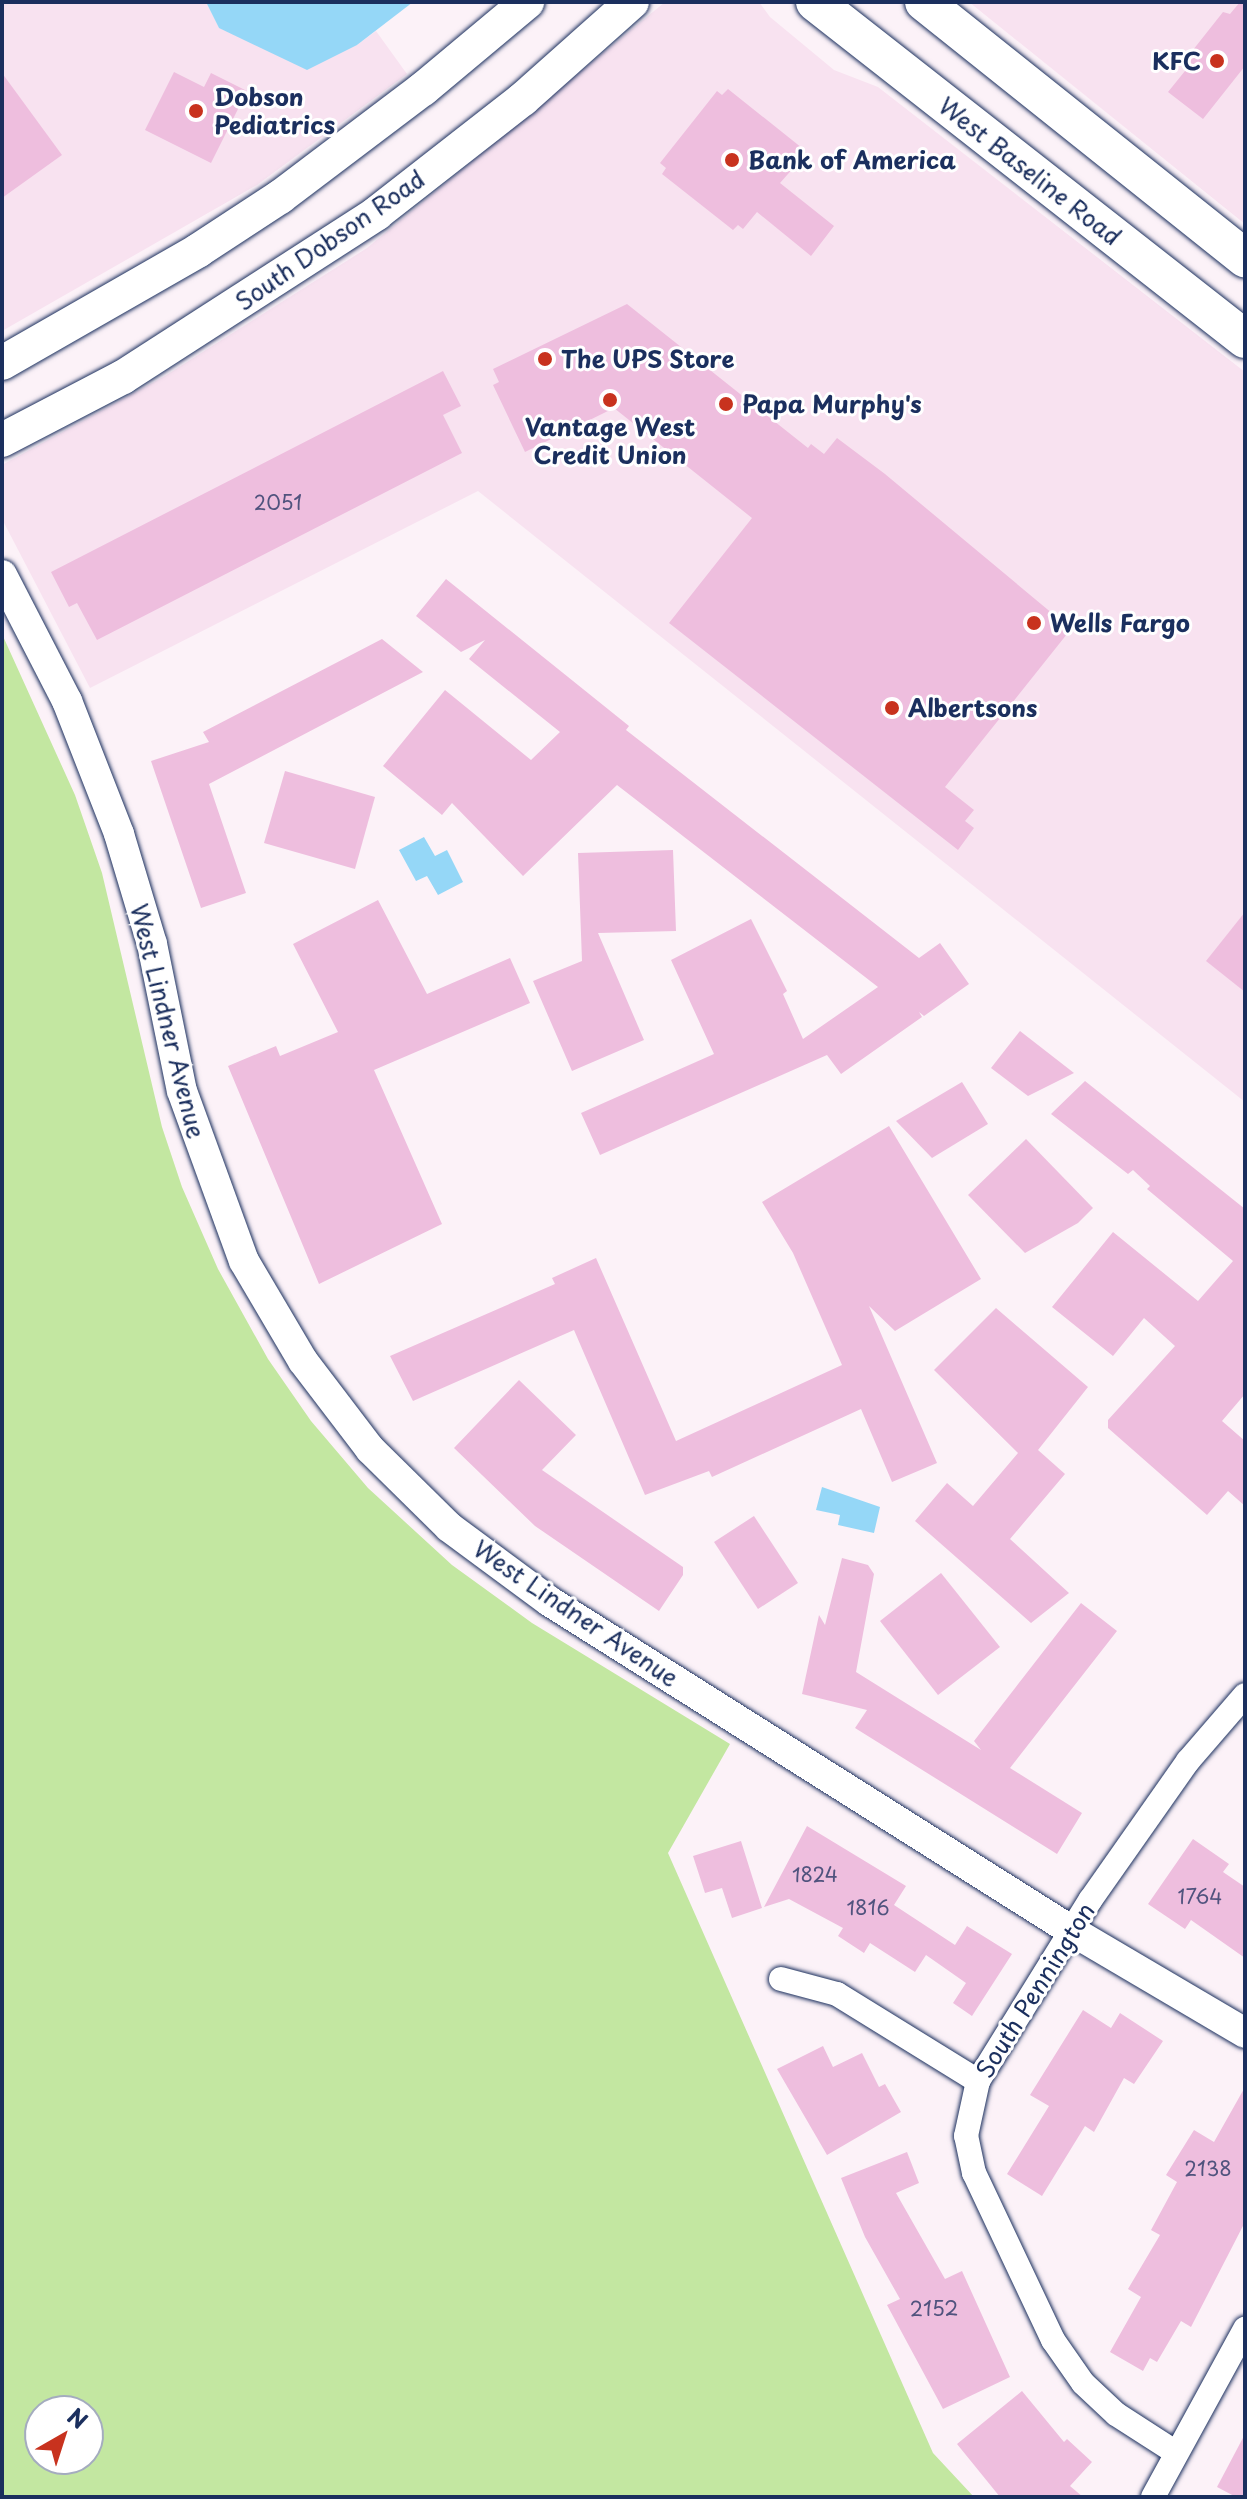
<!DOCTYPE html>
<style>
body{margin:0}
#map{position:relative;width:1247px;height:2499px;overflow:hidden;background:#fcf2f8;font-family:"Playpen Sans",sans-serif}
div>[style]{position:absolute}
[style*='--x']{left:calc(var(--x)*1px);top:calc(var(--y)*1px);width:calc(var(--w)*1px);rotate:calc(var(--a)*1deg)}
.built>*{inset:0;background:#f8e2f0}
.green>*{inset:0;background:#c3e7a1}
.water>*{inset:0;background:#95d7f7}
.building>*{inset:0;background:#eebede}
.roads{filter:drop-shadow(0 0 2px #1b2f5e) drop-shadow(0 0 2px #1b2f5e)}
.minor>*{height:24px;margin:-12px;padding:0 12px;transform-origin:12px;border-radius:12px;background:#fff}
.tertiary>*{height:30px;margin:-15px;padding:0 15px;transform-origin:15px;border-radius:15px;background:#fff}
.secondary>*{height:34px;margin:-17px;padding:0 17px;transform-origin:17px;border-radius:17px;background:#fff}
.primary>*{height:38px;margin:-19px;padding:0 19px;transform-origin:19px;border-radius:19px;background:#fff}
.dots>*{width:22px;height:22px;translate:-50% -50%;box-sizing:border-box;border:4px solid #fff;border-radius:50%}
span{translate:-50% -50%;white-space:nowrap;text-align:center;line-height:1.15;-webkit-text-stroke:6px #fff;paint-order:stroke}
.number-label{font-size:20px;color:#50537e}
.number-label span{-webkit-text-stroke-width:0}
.poi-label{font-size:24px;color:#1b2f5e;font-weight:700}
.right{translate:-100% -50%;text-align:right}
.left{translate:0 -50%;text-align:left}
.street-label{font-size:24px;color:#1b2f5e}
.frame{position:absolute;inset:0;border:4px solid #1b2f5e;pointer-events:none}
.north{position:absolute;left:24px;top:2395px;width:80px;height:80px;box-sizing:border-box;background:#fff;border:2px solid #a4acbf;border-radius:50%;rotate:39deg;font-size:22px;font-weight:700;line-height:32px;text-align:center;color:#1b2f5e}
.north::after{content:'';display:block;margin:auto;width:28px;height:36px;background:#c8321e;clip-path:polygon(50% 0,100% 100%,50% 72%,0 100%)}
</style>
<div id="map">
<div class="built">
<div style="clip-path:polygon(2px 2px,206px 2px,219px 28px,357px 45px,376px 31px,407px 74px,257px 185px,2px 331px)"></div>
<div style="clip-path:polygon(665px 2px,759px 2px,770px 17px,834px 70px,878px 87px,1245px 372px,1245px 1102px,478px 491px,90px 688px,2px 519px,2px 465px,165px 376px,367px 248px)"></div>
<div style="clip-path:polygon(969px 2px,1245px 2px,1245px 224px)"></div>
</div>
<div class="green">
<div style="clip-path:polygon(evenodd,2px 634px,75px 795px,102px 873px,162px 1127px,182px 1187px,218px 1269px,268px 1359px,311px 1421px,368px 1488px,452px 1565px,532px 1623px,730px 1744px,668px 1853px,933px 2453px,974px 2497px,2px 2497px,2px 634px,40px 2411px,88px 2411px,88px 2459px,40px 2459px,40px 2411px)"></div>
</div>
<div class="water">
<div style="clip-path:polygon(206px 2px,413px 2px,357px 45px,307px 70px,219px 28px)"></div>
<div style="clip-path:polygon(424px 837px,435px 856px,447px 850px,463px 882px,438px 895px,427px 876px,416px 881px,399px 850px)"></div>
<div style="clip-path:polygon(822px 1487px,880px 1507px,874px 1533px,838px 1525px,840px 1515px,816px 1510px)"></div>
</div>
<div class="building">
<div style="clip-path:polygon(1240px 2px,1245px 2px,1245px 66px,1203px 119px,1168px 92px,1189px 66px,1189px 55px,1223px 12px,1230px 14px)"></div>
<div style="clip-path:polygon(174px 72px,204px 87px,211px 73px,247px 91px,211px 163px,145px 130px)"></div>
<div style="clip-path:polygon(2px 73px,62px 155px,2px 198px)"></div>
<div style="clip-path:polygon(728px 89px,802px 148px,798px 153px,803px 157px,780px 183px,834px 226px,811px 256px,757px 212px,743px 229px,738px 225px,733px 230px,662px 174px,666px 168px,660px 163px,717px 91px,722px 95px)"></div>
<div style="clip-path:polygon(627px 304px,808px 448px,811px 444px,824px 454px,837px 438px,885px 474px,1071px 629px,945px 787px,974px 810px,965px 821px,974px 828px,958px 850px,669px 623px,752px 518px,614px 408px,525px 452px,493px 385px,499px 382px,493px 369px)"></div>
<div style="clip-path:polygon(443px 371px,461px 406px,443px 415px,462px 453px,97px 640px,77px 603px,69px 607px,51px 572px)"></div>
<div style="clip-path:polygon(446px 579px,629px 726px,626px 730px,919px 958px,940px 943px,969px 984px,924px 1016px,919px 1012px,922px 1017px,841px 1074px,827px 1055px,600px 1155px,581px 1113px,714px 1054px,671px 960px,751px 919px,787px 991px,783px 994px,803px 1039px,878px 987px,617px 785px,523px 876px,452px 803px,442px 815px,383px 766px,445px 690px,531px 760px,560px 732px,469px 659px,485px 640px,461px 652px,416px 616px)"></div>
<div style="clip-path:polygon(382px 639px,423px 672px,209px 784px,246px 893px,201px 908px,151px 761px,209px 742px,203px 732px)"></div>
<div style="clip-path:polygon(285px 771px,375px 797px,355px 869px,264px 843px)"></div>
<div style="clip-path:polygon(673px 850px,676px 931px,598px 933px,644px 1040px,572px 1071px,533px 981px,582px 961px,578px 853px)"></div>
<div style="clip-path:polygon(378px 900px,427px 994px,510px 958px,530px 1003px,374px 1070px,442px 1224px,319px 1284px,228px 1066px,276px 1046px,280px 1056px,338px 1032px,293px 944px)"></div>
<div style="clip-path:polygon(1245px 912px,1245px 992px,1206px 961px)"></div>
<div style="clip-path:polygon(1020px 1031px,1074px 1073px,1028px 1096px,991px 1068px)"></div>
<div style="clip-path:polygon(1085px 1081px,1245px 1209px,1245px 1394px,1222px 1421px,1245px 1441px,1245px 1506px,1228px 1491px,1207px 1515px,1108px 1428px,1108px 1420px,1175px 1346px,1144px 1318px,1113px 1356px,1052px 1307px,1113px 1232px,1198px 1301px,1233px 1261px,1147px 1189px,1150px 1186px,1133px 1170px,1128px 1174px,1051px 1114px)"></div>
<div style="clip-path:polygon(962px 1082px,988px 1124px,932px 1158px,896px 1121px)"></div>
<div style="clip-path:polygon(889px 1126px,981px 1279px,895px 1331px,869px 1306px,937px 1463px,892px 1482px,861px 1409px,712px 1477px,709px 1471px,645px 1495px,574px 1330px,413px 1401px,390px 1356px,555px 1284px,552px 1278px,596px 1258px,676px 1441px,842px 1365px,793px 1253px,762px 1202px)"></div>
<div style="clip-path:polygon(1026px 1139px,1093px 1208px,1078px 1223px,1025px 1253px,968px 1195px)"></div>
<div style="clip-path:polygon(996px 1308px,1088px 1387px,1038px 1450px,1065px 1474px,1010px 1539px,1069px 1593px,1031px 1623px,915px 1521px,947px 1483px,973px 1506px,1018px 1453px,934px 1370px)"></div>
<div style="clip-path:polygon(519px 1380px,576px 1435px,542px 1470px,683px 1567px,683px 1575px,659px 1611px,535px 1526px,454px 1448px)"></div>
<div style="clip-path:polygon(754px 1516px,798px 1583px,758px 1609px,714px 1542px)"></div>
<div style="clip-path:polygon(842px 1558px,868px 1565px,874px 1574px,856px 1672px,981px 1750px,974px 1741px,1081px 1603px,1117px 1631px,1010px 1768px,1082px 1813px,1057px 1854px,855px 1728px,867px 1710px,802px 1694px,819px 1615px,825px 1625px)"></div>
<div style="clip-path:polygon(941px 1573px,1000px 1647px,938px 1695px,880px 1621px)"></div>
<div style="clip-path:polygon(807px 1826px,906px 1886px,894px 1905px,955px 1945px,967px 1926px,1012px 1954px,972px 2016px,953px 2003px,966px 1983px,926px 1955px,915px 1972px,870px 1943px,864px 1953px,838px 1936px,843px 1928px,789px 1899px,764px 1907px)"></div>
<div style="clip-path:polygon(1193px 1839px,1229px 1864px,1223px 1872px,1245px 1887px,1245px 1958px,1191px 1920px,1185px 1929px,1148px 1904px)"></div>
<div style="clip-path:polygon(741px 1841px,762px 1908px,732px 1918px,722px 1888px,705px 1893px,693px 1856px)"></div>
<div style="clip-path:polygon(1083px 2010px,1111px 2028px,1120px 2013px,1163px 2041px,1134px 2084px,1124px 2078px,1094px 2132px,1085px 2126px,1042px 2196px,1007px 2174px,1049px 2106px,1030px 2095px)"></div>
<div style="clip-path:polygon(823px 2046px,833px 2067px,862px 2053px,879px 2087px,885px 2084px,901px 2112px,827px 2155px,777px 2069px)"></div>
<div style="clip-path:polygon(1245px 2087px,1245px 2222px,1191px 2327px,1181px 2321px,1157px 2362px,1150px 2358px,1143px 2371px,1110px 2352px,1141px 2297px,1128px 2289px,1160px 2235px,1151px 2230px,1177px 2182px,1166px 2175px,1194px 2130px,1214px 2142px)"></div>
<div style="clip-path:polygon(907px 2152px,919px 2183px,896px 2193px,945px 2279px,962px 2271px,1010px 2377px,943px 2409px,887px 2305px,900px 2299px,865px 2237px,841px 2178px)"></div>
<div style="clip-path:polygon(1022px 2391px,1064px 2442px,1067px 2439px,1092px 2462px,1070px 2486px,1083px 2497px,1000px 2497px,957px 2444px)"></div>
<div style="clip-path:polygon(1245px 2434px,1245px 2497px,1236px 2497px,1217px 2487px)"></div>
</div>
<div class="roads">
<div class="minor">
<div style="--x:781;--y:1979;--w:58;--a:15"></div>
<div style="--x:837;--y:1994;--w:166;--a:31.7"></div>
<div style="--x:1175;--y:2452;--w:70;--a:-147.2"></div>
<div style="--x:1116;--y:2414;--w:45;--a:-136.8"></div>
<div style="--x:1083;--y:2383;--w:52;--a:-124.9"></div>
<div style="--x:1053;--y:2340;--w:185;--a:-115.3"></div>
<div style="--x:974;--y:2173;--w:38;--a:-102"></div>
<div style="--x:966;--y:2136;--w:56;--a:-77.7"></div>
<div style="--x:978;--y:2081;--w:214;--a:-58.2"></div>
<div style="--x:1091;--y:1899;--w:169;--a:-54.9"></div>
<div style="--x:1188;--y:1761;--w:87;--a:-49.2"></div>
<div style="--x:1153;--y:2497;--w:192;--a:-61.3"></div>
</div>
<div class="tertiary">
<div style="--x:2;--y:575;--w:142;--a:62.7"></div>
<div style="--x:67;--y:701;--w:143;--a:68.6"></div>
<div style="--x:119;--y:834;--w:115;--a:73.3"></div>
<div style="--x:152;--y:944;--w:150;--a:78.5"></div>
<div style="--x:182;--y:1091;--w:181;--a:70"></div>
<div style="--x:244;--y:1261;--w:116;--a:59.5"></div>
<div style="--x:303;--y:1361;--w:111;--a:52.7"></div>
<div style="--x:370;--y:1449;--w:111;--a:44.6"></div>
<div style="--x:449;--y:1527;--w:124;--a:36.5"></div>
<div style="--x:549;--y:1601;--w:618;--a:32.25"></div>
<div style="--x:1072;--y:1931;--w:201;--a:30.5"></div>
</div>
<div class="secondary">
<div style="--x:2;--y:363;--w:227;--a:-29.8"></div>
<div style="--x:199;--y:250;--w:97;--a:-33.2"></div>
<div style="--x:280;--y:197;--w:179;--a:-37.1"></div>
<div style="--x:423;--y:89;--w:136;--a:-39.9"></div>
<div style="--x:2;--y:440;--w:136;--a:-27.5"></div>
<div style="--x:123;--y:377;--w:302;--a:-32.8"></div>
<div style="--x:377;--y:213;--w:185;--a:-38"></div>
<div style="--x:523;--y:99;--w:146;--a:-41.7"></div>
</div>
<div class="primary">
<div style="--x:815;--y:2;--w:546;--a:38.09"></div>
<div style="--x:924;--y:2;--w:411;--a:38.6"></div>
</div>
</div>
<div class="dots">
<div style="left:1217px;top:61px;background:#c8321e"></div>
<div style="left:196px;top:111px;background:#c8321e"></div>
<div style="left:732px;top:160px;background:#c8321e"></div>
<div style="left:545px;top:359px;background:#c8321e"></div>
<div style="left:610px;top:400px;background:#c8321e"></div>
<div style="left:726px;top:404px;background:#c8321e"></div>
<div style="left:1034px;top:623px;background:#c8321e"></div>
<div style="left:892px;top:708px;background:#c8321e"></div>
</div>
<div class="number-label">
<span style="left:278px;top:502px">2051</span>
<span style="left:815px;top:1874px">1824</span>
<span style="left:1200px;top:1896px">1764</span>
<span style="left:868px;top:1907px">1816</span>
<span style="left:1208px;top:2168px">2138</span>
<span style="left:934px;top:2308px">2152</span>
</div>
<div class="poi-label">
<span class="right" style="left:1201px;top:61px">KFC</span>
<span class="left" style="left:214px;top:111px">Dobson<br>Pediatrics</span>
<span class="left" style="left:748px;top:160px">Bank of America</span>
<span class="left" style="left:561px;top:359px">The UPS Store</span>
<span class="left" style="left:742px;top:404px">Papa Murphy's</span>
<span style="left:610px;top:441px">Vantage West<br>Credit Union</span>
<span class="left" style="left:1050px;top:623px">Wells Fargo</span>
<span class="left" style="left:908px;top:708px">Albertsons</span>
</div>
<div class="street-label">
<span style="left:1030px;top:171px;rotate:38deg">West Baseline Road</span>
<span style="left:330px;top:240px;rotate:-35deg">South Dobson Road</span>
<span style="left:168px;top:1021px;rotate:76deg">West Lindner Avenue</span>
<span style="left:576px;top:1613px;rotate:34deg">West Lindner Avenue</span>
<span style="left:1035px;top:1990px;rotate:-58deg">South Pennington</span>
</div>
<div class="frame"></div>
<div class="north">N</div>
</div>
